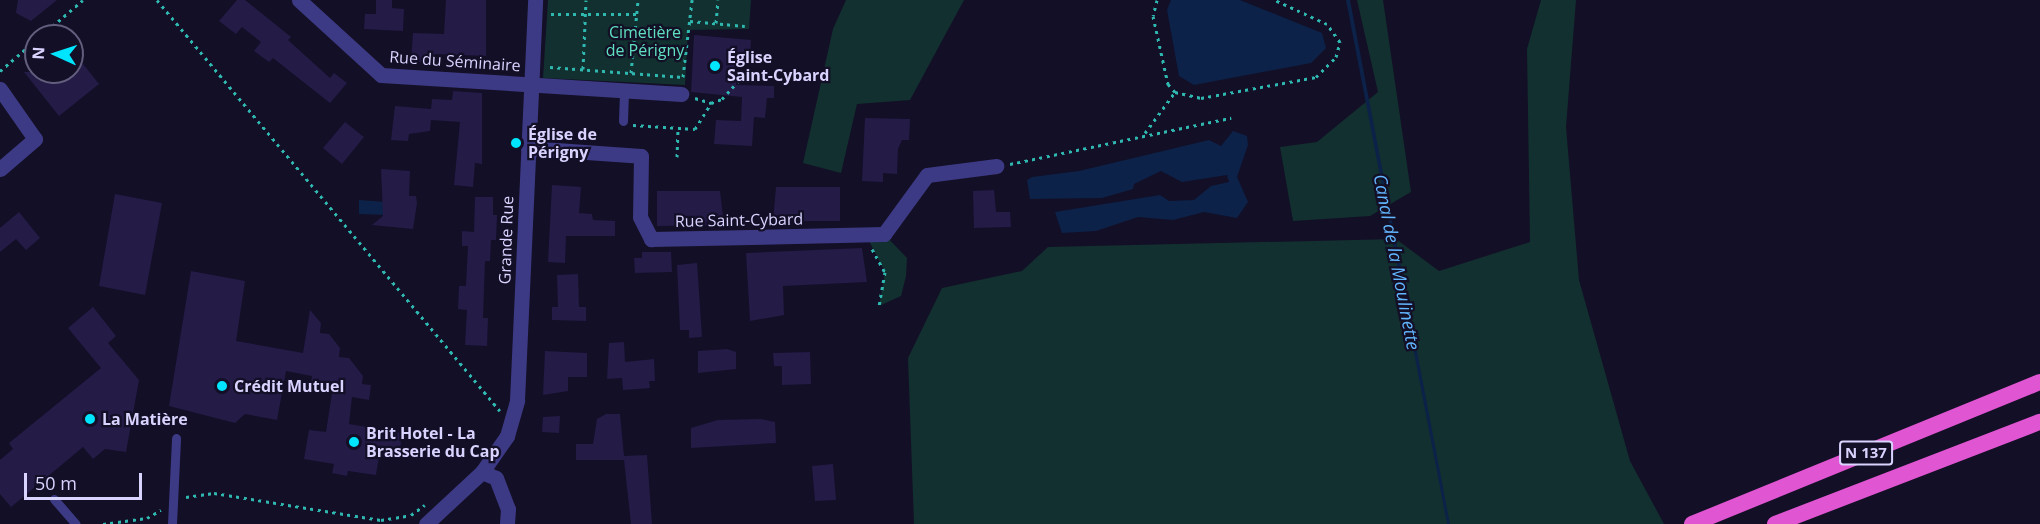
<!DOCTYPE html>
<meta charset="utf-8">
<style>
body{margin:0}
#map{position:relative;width:2040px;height:524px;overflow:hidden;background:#130f26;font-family:"Open Sans",sans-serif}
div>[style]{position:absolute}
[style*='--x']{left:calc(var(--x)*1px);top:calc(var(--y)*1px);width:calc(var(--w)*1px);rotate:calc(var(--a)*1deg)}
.green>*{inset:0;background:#12302f}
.water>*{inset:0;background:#0c2248}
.building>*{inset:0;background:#241b47}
.path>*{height:3px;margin-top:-1.5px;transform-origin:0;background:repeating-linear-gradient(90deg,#2fb8b0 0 3px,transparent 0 7.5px)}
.service>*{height:9px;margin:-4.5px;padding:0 4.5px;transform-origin:4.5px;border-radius:4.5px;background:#3d3a85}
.minor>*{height:15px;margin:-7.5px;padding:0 7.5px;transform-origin:7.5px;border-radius:7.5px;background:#3d3a85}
.tertiary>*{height:15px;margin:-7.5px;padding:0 7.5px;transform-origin:7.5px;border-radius:7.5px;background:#3d3a85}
.trunk>*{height:16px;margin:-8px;padding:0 8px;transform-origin:8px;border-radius:8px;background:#e055d1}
.dots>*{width:16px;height:16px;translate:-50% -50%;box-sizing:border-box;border:3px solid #130f26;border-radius:50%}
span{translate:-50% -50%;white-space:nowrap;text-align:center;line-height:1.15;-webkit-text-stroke:4.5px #130f26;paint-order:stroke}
.shield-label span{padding:2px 4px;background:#130f26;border:2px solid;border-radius:4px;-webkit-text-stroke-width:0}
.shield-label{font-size:15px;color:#d9d4ff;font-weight:700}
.park-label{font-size:16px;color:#5fe0c0}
.poi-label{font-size:16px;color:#d9d4ff;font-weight:700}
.left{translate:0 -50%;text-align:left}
.street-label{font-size:16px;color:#d9d4ff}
.water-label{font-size:18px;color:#62b6ff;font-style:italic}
.north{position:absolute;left:24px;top:24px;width:60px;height:60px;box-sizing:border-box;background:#130f26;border:2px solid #625e7d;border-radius:50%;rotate:273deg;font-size:16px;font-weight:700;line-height:24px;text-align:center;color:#d9d4ff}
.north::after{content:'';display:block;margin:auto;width:21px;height:27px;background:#00e5ff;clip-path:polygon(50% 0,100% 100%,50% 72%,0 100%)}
.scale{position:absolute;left:24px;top:473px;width:118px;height:27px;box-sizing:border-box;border:3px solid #d9d4ff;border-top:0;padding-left:8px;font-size:18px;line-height:21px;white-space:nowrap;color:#d9d4ff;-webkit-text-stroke:4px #130f26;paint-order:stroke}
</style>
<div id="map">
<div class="green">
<div style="clip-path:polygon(548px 0,751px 0,749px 29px,688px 30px,685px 85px,543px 78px)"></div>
<div style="clip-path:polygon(846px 0,964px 0,910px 100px,857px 104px,841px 173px,803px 163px,833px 29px)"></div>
<div style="clip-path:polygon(1357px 0,1383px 0,1411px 192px,1370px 216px,1293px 221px,1280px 147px,1317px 142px,1378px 92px)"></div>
<div style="clip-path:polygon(1541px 0,1576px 0,1566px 127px,1579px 280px,1630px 461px,1664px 524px,914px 524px,908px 358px,942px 288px,1022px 271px,1048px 247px,1396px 239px,1439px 271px,1530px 242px,1527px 49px)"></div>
<div style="clip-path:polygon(884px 234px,907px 258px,906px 276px,901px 296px,879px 306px,885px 272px,866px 235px)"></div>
</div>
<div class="water">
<div style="clip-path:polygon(1171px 0,1240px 0,1322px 33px,1326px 48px,1311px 63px,1194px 85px,1179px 76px,1167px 10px)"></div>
<div style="clip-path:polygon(1346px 0,1350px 0,1450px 524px,1447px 524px)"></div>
<div style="clip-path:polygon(1233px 131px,1247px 136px,1248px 145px,1237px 177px,1248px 202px,1237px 218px,1204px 212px,1173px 220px,1138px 217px,1096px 231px,1062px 233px,1055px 212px,1160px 195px,1169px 201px,1194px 200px,1211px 186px,1229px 182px,1227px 175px,1182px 182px,1161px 171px,1134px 184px,1133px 189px,1102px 198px,1030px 199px,1027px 180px,1032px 177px,1079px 171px,1209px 140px,1221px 146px)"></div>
<div style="clip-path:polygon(359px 200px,387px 202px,387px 215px,359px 214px)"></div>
</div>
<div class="building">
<div style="clip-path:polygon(18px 0,57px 0,31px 21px,16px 13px)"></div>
<div style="clip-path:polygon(237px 0,245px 0,291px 37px,288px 40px,330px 78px,334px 73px,347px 83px,330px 103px,273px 58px,269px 62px,254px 51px,261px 42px,242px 27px,236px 34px,219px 21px)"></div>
<div style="clip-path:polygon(376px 0,392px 0,392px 8px,404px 9px,403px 31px,364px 29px,365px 14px,376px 14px)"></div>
<div style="clip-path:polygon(446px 0,486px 0,486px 56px,435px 54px,435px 64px,411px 61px,413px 33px,444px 34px)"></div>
<div style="clip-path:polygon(694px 35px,751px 40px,750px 58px,737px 58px,736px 85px,774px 86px,774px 98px,767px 98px,765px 118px,754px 117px,752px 146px,714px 144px,716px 120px,741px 121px,742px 97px,691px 92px)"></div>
<div style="clip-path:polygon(72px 50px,99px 84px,59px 116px,24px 72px,72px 72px)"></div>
<div style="clip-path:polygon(453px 91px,482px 93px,482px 164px,475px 163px,473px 187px,454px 185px,460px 122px,431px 120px,430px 131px,409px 134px,408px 141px,391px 140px,395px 106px,431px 109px,432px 99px,452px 100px)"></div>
<div style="clip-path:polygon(865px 118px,910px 119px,909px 140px,902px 140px,898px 149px,897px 174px,883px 173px,883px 182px,862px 181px)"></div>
<div style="clip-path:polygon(345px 122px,364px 137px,342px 164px,323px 148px)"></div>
<div style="clip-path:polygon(381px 169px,410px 171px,409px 196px,416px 196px,417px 203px,413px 229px,372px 225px,383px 216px)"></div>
<div style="clip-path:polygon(552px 185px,581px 187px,579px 213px,592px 214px,593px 220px,615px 221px,615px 236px,566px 236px,565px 263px,548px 262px)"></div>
<div style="clip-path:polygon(776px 187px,840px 187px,840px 221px,773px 221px)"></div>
<div style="clip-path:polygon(994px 190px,996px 212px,1010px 212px,1011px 227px,974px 228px,973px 191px)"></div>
<div style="clip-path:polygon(657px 191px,720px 191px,724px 225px,657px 226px)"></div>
<div style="clip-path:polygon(115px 194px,162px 203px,145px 295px,99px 286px)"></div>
<div style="clip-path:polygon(475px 197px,493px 197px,493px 215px,497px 215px,496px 240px,491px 240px,490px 261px,485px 261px,483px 318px,488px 318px,487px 346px,465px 345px,467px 310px,458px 309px,459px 286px,466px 286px,468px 246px,462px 246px,462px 231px,474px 232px)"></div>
<div style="clip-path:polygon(19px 212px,40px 238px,26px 250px,16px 239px,0 252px,0 228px)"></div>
<div style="clip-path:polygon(862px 248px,867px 282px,783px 286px,784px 315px,750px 321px,746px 253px)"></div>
<div style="clip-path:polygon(642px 252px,671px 252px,672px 272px,635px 273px,634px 258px,642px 258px)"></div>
<div style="clip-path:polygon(697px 263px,702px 337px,689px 338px,689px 330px,680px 330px,677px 265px)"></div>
<div style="clip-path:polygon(191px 271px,245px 281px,236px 341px,303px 353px,310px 310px,321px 323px,320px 333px,329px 334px,340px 348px,339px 357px,349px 358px,363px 376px,362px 384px,371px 385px,369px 400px,352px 397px,349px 424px,402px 433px,399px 459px,379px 456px,376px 475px,348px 471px,347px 476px,332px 473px,334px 464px,304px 459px,309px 430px,326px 432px,332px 393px,310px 390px,312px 376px,286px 371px,277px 420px,245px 414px,235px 423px,169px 406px)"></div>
<div style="clip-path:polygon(578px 274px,579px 307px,586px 307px,586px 321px,552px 320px,552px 307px,558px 307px,557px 275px)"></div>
<div style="clip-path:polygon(93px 307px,116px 336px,108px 343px,139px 380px,126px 452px,105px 449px,93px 459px,83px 447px,11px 507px,0 494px,0 460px,13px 449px,9px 443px,101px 368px,68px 328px)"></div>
<div style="clip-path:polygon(624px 342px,625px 362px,654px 359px,655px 381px,649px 381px,650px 388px,623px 390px,622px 378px,607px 379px,609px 343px)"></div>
<div style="clip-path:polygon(727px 349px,736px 352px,736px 369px,698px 373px,698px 351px)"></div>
<div style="clip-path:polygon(545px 351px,587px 353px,587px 377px,568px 377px,568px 391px,543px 395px)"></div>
<div style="clip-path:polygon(810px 352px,811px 384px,782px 385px,782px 366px,774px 366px,773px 353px)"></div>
<div style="clip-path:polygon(606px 414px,620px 414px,624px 456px,647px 455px,652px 524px,631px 524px,624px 460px,576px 460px,576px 444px,593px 444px,597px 419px)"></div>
<div style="clip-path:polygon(560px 416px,559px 433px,542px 432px,543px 417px)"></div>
<div style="clip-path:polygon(761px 419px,775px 422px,776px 443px,691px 448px,691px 428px,718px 420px)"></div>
<div style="clip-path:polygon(833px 464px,836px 500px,815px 501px,812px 466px)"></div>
</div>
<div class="path">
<div style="--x:157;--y:0;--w:535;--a:50.15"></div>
<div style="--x:1157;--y:0;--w:16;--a:104"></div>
<div style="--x:1153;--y:16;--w:70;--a:77.6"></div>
<div style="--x:1168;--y:84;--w:11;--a:49"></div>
<div style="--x:1175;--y:92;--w:27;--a:13"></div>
<div style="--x:1201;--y:98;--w:117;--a:-10.3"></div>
<div style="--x:1316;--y:77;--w:28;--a:-45"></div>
<div style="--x:1336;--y:57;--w:16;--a:-75"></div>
<div style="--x:1340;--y:42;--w:22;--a:-126"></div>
<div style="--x:1327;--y:24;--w:57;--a:-155.2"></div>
<div style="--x:551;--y:14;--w:86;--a:0"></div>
<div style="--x:690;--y:21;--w:55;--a:5.2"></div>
<div style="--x:716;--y:23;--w:23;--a:-85"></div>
<div style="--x:41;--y:36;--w:55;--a:-40.6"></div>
<div style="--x:550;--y:67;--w:133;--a:4.3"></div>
<div style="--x:683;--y:77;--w:78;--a:-83.3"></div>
<div style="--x:583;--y:69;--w:69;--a:-87.5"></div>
<div style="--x:0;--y:71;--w:48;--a:-40.7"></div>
<div style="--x:631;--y:73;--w:73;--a:-84.5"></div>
<div style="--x:695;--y:98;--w:17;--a:17"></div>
<div style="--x:633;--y:125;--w:62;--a:3.7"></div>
<div style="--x:695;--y:129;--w:31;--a:-58"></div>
<div style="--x:711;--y:103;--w:12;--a:-20"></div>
<div style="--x:722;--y:99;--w:25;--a:-48"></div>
<div style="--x:1145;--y:133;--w:51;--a:-53.8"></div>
<div style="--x:677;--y:157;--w:30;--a:-88"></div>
<div style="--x:1010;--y:164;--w:226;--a:-11.8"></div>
<div style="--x:872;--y:249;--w:26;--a:61"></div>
<div style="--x:885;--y:272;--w:35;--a:100"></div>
<div style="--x:186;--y:497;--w:28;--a:-8"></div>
<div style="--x:214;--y:493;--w:169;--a:9.2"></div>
<div style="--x:381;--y:520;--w:30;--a:-9"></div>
<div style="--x:411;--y:515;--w:17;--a:-36"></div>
<div style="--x:103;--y:524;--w:44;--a:-7.8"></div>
<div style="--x:147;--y:518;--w:16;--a:-30"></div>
</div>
<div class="service">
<div style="--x:623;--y:121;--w:30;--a:-88"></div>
<div style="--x:54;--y:499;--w:33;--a:49"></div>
<div style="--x:172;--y:524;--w:86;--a:-87.3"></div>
</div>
<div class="minor">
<div style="--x:299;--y:0;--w:111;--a:42.4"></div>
<div style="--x:381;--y:75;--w:301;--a:3.6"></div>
<div style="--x:0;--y:89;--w:61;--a:55"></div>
<div style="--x:35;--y:139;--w:46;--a:139.4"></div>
<div style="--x:528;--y:148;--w:113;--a:4"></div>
<div style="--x:641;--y:156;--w:61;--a:90.9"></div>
<div style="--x:640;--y:217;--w:25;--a:63"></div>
<div style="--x:651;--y:239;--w:233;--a:-1.2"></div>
<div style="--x:884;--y:234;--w:73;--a:-53.9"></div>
<div style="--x:927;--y:175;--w:70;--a:-7.4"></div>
<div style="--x:482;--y:472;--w:15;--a:23"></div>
<div style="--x:496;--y:478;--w:33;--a:69"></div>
<div style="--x:508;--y:509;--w:15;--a:94"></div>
</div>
<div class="tertiary">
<div style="--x:426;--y:524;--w:76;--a:-42.9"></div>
<div style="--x:482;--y:472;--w:44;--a:-55.2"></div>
<div style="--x:507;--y:436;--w:37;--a:-74"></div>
<div style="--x:517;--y:400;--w:400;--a:-87.4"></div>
</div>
<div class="trunk">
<div style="--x:1692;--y:524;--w:376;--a:-22.2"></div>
<div style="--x:1775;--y:524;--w:284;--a:-21.1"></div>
</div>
<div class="dots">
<div style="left:715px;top:66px;background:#00e5ff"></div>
<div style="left:516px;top:143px;background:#00e5ff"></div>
<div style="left:222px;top:386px;background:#00e5ff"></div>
<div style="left:90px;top:419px;background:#00e5ff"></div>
<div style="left:354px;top:442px;background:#00e5ff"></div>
</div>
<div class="shield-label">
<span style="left:1866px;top:453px">N 137</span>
</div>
<div class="park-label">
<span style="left:645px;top:41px">Cimetière<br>de Périgny</span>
</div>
<div class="poi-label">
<span class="left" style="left:727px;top:66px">Église<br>Saint-Cybard</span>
<span class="left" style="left:528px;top:143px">Église de<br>Périgny</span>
<span class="left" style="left:234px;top:386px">Crédit Mutuel</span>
<span class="left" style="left:102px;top:419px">La Matière</span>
<span class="left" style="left:366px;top:442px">Brit Hotel - La<br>Brasserie du Cap</span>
</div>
<div class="street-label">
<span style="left:455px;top:61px;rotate:4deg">Rue du Séminaire</span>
<span style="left:739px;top:220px;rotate:-1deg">Rue Saint-Cybard</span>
<span style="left:506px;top:240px;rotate:-88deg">Grande Rue</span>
</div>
<div class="water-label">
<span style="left:1397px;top:262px;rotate:79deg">Canal de la Moulinette</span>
</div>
<div class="north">N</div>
<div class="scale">50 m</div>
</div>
